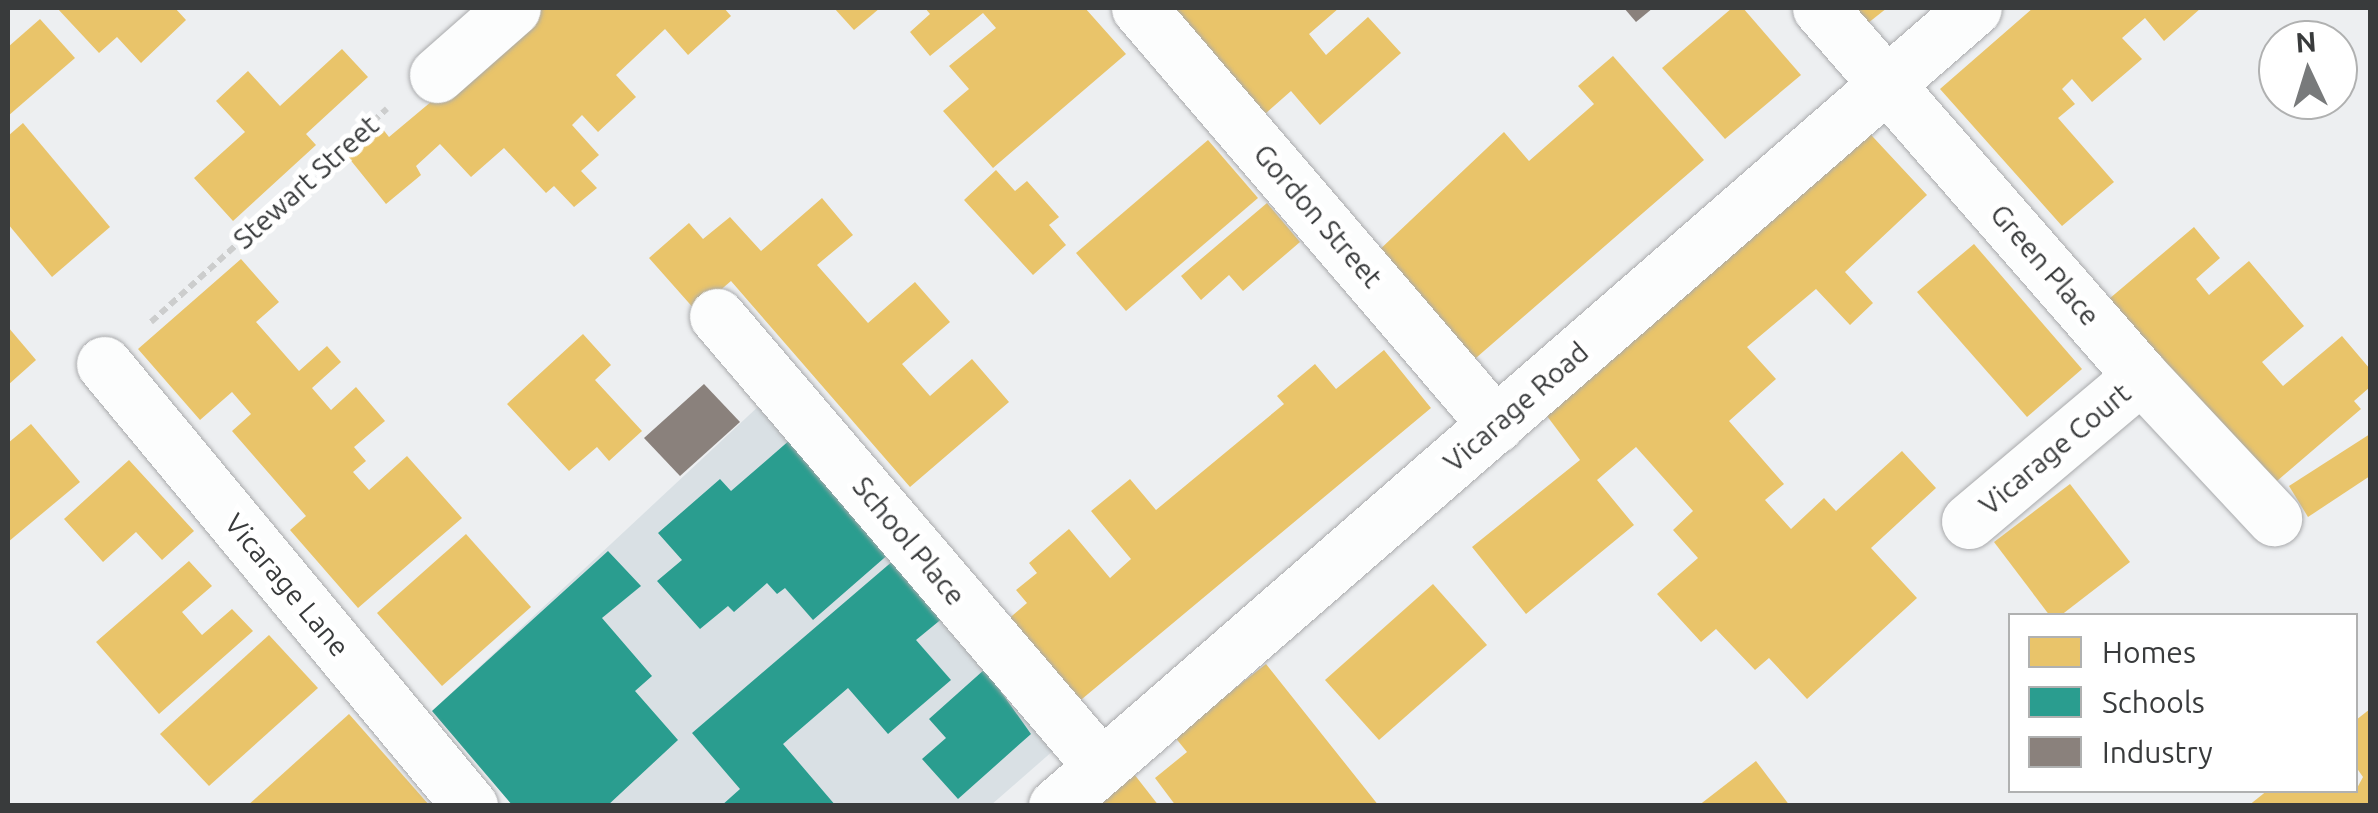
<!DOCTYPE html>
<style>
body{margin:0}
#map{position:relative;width:2378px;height:813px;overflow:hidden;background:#edeff1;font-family:Ubuntu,sans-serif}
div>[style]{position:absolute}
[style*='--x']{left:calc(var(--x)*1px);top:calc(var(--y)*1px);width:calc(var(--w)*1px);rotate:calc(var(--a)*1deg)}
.built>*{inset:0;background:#d9e0e4}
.homes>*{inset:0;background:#e9c46a}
.schools>*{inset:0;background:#2a9d8f}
.industry>*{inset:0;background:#8a817c}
.path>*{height:6px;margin-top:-3px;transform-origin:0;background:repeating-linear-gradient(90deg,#cccdcd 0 8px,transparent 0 13px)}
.roads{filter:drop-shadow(0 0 2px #a9aaac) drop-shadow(0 0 2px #a9aaac)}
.minor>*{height:55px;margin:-27.5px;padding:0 27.5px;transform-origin:27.5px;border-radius:27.5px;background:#fcfdfd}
span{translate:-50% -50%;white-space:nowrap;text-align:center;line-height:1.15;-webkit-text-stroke:10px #fff;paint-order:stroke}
.street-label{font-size:28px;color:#393b3c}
.frame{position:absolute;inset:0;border:10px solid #393b3c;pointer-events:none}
.legend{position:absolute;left:2008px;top:613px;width:350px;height:180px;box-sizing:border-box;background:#fff;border:2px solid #b0b1b1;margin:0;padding:12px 18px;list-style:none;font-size:30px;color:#393b3c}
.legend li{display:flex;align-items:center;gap:20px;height:50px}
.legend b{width:50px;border:2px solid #b0b1b1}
.north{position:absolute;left:2258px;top:20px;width:100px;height:100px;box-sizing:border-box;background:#fff;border:2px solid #b0b1b1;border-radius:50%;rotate:356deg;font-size:28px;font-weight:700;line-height:40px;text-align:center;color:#393b3c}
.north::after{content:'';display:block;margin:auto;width:35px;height:45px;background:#787a7b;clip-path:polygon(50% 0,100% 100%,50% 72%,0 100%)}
</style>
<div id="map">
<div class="built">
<div style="clip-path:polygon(762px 403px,1054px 750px,991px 805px,513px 805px,432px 711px)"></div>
</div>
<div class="homes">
<div style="clip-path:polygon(57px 8px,175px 8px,186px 20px,141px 63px,117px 37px,99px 53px)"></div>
<div style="clip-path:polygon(543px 8px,724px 8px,731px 16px,688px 55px,665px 29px,616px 75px,636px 97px,598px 132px,582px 115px,572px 125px,599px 155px,581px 171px,597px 188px,574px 207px,554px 186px,546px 193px,504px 148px,471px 177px,440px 144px,416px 166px,421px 175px,386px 204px,344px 152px,378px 123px,389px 137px)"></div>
<div style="clip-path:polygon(834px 8px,880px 8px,854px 30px)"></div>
<div style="clip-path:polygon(925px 8px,1085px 8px,1126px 54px,993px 168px,943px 111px,969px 89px,949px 66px,996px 28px,983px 13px,930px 56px,910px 32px,930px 14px)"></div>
<div style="clip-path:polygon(1170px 8px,1339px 8px,1309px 34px,1326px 55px,1368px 17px,1401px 53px,1320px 125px,1291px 91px,1257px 121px)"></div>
<div style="clip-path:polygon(1732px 8px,1743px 8px,1801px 75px,1725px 139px,1662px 68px)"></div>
<div style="clip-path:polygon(1846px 8px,1887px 8px,1863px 27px)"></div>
<div style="clip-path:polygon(2033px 8px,2201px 8px,2164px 41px,2145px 18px,2122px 38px,2142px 59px,2092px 102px,2072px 79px,2062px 89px,2075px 104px,2058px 118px,2114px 182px,2062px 226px,1940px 89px)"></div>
<div style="clip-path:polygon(40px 19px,75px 58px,8px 116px,8px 47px)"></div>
<div style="clip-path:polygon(342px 49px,368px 77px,306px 134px,316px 145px,233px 221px,194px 178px,245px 132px,216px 101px,248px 71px,280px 106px)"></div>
<div style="clip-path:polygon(1613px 56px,1704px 160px,1469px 364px,1374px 255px,1504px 132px,1529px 161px,1594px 104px,1578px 86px)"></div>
<div style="clip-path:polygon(23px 123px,110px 227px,52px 277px,8px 224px,8px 136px)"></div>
<div style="clip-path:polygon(1860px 123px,1927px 195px,1845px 272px,1873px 303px,1850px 325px,1816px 289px,1747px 347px,1776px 379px,1729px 421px,1784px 484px,1765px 500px,1791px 529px,1824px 498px,1836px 511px,1902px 451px,1936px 488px,1871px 548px,1917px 598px,1807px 699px,1769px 658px,1755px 670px,1716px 629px,1701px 642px,1657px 594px,1698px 558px,1673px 530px,1693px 511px,1636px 447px,1597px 480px,1634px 525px,1526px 614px,1472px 547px,1580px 460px,1544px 412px)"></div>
<div style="clip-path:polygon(1208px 140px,1258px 198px,1126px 311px,1076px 253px)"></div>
<div style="clip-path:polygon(996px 170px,1015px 191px,1027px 181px,1059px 217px,1049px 225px,1066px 245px,1033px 275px,964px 200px)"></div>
<div style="clip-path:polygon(822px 198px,853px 235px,817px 265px,868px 323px,915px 282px,950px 322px,902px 364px,930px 396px,972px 359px,1009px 402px,910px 487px,731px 281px,696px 311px,649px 258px,689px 223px,703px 239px,730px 217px,761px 251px)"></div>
<div style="clip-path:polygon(1267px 203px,1300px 242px,1243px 291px,1229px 275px,1201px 300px,1181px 276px)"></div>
<div style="clip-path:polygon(2194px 227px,2220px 258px,2196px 279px,2209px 295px,2249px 261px,2304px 326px,2262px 362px,2283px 386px,2342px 336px,2370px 369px,2370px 387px,2354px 401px,2361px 409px,2270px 487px,2109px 299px)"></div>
<div style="clip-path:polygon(1974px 244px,2082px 369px,2027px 417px,1917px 292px)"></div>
<div style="clip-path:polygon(241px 259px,279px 302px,256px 322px,299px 371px,327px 346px,341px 362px,312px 388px,331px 410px,356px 387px,385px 421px,354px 447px,366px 461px,353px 472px,369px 490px,407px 456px,462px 518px,358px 608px,290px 530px,306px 516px,232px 431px,251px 414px,232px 392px,200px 420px,138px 349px)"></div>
<div style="clip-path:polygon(8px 327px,36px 360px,8px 385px)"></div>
<div style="clip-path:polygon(583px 334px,611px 365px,595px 380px,642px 431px,609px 461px,597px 447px,569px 471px,507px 404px)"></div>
<div style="clip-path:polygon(1384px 350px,1431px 408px,1076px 704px,1006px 621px,1027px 603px,1016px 590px,1037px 573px,1029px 563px,1069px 529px,1110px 578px,1131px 559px,1091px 511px,1130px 479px,1156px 510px,1284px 404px,1277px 396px,1315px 364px,1336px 389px)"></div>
<div style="clip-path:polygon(31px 424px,80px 482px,8px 542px,8px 443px)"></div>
<div style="clip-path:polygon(2370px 434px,2370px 476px,2308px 517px,2289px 486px)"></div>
<div style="clip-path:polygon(129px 460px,194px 531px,162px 560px,136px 532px,103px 562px,64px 519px)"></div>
<div style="clip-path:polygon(2070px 484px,2130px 562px,2060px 616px,2050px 616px,1994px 542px)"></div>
<div style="clip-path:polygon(466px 534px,531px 607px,442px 686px,377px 613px)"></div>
<div style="clip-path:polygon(189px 561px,212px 586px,182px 612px,202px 635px,232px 609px,253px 631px,159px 714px,96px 642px)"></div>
<div style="clip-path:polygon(1433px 584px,1487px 645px,1379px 740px,1325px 680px)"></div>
<div style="clip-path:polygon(269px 635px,318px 688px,209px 786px,160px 734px)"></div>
<div style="clip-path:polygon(1266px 664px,1379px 806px,1176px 806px,1155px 778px,1187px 752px,1174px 736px)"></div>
<div style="clip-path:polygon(2370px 709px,2370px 806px,2248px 806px,2268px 790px,2356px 790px,2363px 777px,2356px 767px,2356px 720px)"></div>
<div style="clip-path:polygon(349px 714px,430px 806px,247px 806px)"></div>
<div style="clip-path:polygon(1756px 761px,1790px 806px,1698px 806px)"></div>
<div style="clip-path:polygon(1134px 774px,1159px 806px,1096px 806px)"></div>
</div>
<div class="schools">
<div style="clip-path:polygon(791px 439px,891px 552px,813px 620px,785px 588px,777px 594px,767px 583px,734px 612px,728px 606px,700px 629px,657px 581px,682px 560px,658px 533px,720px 479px,731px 491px)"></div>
<div style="clip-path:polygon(608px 551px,641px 586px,602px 618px,652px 676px,635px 691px,678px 740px,607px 806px,513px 806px,432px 711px)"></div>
<div style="clip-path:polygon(894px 560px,944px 617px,916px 640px,951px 680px,888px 734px,848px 688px,783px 744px,836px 806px,721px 806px,740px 789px,692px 733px)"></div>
<div style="clip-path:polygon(985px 669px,1031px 734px,958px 799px,922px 759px,946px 738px,929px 719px)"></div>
</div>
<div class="industry">
<div style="clip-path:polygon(1624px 8px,1653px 8px,1636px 22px)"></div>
<div style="clip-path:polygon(704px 384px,740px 422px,680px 476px,644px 438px)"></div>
</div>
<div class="path">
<div style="--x:151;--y:322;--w:318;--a:-42.1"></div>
</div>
<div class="roads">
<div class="minor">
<div style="--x:1139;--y:8;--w:549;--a:49.43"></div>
<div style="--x:1820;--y:8;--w:488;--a:48.9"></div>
<div style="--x:2141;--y:376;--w:195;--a:46.9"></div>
<div style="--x:437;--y:75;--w:101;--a:-41.4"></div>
<div style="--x:717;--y:316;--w:592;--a:49.52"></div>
<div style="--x:104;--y:364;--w:574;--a:50.37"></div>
<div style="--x:1969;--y:521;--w:225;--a:-40.1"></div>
<div style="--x:1056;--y:806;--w:1216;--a:-41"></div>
</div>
</div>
<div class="street-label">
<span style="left:306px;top:182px;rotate:-42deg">Stewart Street</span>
<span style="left:1318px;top:216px;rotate:49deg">Gordon Street</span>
<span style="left:2045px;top:265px;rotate:49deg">Green Place</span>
<span style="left:1516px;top:407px;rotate:-41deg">Vicarage Road</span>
<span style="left:2055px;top:449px;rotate:-40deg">Vicarage Court</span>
<span style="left:909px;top:541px;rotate:50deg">School Place</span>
<span style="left:287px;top:585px;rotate:50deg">Vicarage Lane</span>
</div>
<div class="frame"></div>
<ul class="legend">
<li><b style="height:28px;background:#e9c46a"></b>Homes</li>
<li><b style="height:28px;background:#2a9d8f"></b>Schools</li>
<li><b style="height:28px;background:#8a817c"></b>Industry</li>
</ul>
<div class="north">N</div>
</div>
